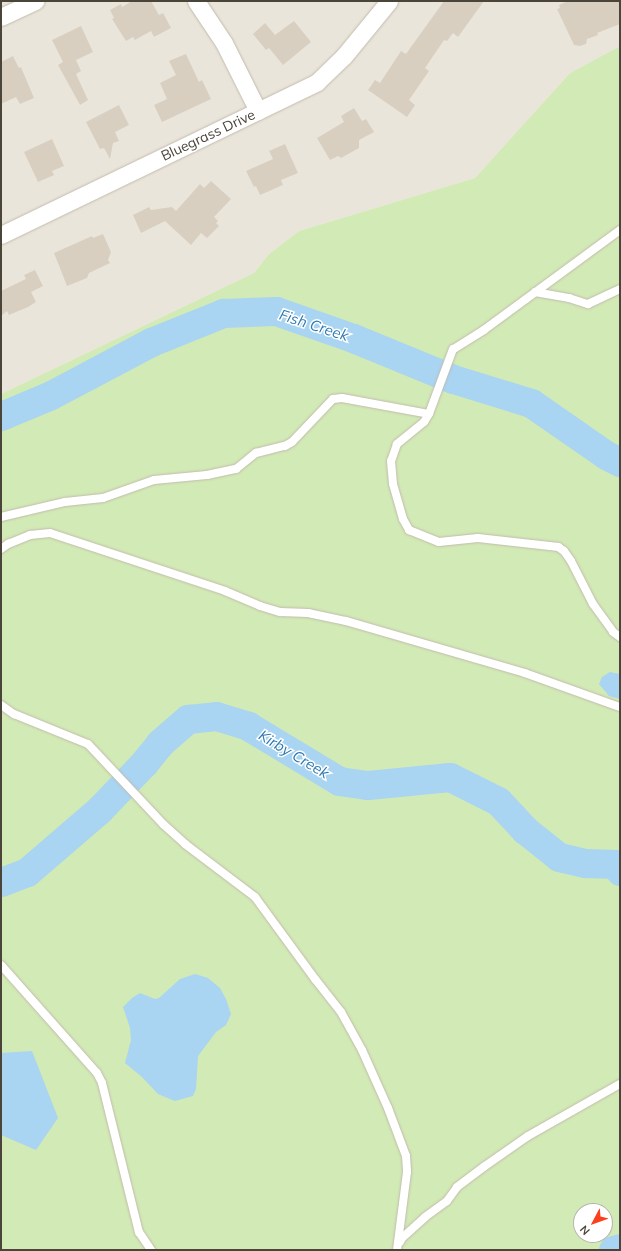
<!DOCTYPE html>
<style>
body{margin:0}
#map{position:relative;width:621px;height:1251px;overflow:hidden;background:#f6f3ec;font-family:Mulish,sans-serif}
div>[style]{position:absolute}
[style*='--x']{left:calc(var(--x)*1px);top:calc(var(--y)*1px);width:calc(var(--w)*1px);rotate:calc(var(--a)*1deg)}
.residential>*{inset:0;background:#eae5da}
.green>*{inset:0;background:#d2eab5}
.water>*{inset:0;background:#a9d4f2}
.river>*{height:29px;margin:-14.5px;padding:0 14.5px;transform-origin:14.5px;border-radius:14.5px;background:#a9d4f2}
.building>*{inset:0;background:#d8cfc1}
.roads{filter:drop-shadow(0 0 1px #c2bbae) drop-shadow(0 0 1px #c2bbae)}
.service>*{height:8px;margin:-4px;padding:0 4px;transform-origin:4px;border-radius:4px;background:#fff}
.minor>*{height:17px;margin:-8.5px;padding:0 8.5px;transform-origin:8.5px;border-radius:8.5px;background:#fff}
span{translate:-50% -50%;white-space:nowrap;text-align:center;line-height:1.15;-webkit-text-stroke:3px #fff;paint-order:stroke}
.street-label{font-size:14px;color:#4b4439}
.water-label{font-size:15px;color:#2e7ab2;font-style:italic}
.frame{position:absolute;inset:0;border:2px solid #4b4439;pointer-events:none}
.north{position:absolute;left:573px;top:1203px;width:40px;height:40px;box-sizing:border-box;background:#fff;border:1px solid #b7b4b0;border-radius:50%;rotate:229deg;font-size:11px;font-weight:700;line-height:16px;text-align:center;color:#4b4439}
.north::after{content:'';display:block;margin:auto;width:14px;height:18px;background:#fc3f1d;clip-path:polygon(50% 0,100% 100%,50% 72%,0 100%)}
</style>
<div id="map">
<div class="residential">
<div style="clip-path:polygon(1px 1px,620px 1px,620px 46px,570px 73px,475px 178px,299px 231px,269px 254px,254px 273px,1px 394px)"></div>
</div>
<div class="green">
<div style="clip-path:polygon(evenodd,620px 46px,620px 1250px,1px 1250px,1px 394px,254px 273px,269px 254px,299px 231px,475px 178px,570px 73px,620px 46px,581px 1211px,605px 1211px,605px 1235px,581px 1235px,581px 1211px)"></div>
</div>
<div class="water">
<div style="clip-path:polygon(610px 672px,620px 674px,620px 699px,609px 696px,599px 684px,602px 677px)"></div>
<div style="clip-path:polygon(195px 974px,208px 978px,220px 988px,226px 999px,231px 1014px,226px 1025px,216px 1032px,198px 1056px,196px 1089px,193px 1096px,175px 1101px,158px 1094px,142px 1077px,125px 1063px,131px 1040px,130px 1028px,123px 1007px,132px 998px,140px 993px,155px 999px,159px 998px,180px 979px)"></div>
<div style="clip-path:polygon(32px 1051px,58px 1118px,36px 1150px,1px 1135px,1px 1053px)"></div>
</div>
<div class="river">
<div style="--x:1;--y:416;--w:54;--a:-22.8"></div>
<div style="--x:51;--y:395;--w:113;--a:-27.9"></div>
<div style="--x:151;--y:342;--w:78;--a:-21.9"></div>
<div style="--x:223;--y:313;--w:53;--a:-2.2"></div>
<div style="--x:276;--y:311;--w:82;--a:19.3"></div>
<div style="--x:353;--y:338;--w:108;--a:22.3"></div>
<div style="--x:453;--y:379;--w:82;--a:17.1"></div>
<div style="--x:531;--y:403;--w:91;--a:34.7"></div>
<div style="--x:606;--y:455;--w:16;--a:27"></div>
<div style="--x:1;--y:882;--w:28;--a:-21"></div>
<div style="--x:27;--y:872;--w:95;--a:-40.7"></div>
<div style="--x:99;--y:810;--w:65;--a:-46.2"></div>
<div style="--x:144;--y:763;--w:26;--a:-51"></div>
<div style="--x:160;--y:743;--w:37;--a:-41"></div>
<div style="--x:188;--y:719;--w:28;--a:-6"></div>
<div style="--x:216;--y:716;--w:34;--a:17"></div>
<div style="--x:248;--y:726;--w:106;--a:31.1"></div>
<div style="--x:339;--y:781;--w:29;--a:8"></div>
<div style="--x:368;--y:785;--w:82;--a:-5.6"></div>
<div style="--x:450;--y:777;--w:54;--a:26.6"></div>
<div style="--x:498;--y:801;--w:40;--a:47"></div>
<div style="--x:525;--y:830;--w:43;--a:38.5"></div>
<div style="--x:559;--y:857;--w:28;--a:13"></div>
<div style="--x:586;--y:863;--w:29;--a:2"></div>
<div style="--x:615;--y:864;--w:9;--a:54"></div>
<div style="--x:613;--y:1250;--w:7;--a:-16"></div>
</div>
<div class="building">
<div style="clip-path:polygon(132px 1px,151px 1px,159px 15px,163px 13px,171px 28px,154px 37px,151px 31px,135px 40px,133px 37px,126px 41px,112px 19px,114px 18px,110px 10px,121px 4px,122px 7px)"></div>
<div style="clip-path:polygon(444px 1px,484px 1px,458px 37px,453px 33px,447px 41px,444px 40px,425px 68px,429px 71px,409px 100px,415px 105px,407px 117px,368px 90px,375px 80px,380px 83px,401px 51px,406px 54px)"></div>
<div style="clip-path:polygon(568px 1px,620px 1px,620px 24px,597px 33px,598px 35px,587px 39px,586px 44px,580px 46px,574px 45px,557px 9px,560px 8px,559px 5px)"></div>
<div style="clip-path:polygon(294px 21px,311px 42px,283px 65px,269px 48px,266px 50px,253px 34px,265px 23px,275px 35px)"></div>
<div style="clip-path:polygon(81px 26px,93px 52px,76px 60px,81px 71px,76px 74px,88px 100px,80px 105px,58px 65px,63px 62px,52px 40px)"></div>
<div style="clip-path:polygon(186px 54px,199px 82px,202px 80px,211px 99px,162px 122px,154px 105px,167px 99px,160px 83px,176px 75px,169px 61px)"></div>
<div style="clip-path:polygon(13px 56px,19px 68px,21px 67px,34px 98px,20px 104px,16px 97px,1px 104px,1px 62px)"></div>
<div style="clip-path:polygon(119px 105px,129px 125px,115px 132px,119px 141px,113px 143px,110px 159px,104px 148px,100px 149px,86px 122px)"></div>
<div style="clip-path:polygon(354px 108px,362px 121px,366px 119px,374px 132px,359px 140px,359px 148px,341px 158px,338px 156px,330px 160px,317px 138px,344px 122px,341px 116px)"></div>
<div style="clip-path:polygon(52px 139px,64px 166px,52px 171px,54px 175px,38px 182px,24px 152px)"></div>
<div style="clip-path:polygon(285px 144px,298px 173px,281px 180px,283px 185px,260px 195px,256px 186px,254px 187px,246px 171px,273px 159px,269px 151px)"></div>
<div style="clip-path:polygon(211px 181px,231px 199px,214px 217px,218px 221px,216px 223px,219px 226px,207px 238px,201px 233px,191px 245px,165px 221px,141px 233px,133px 215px,149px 207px,151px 210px,172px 207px,176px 211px,200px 184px,204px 188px)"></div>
<div style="clip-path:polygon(103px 234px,111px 252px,108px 260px,110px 263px,89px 273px,87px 278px,67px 286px,54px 253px,92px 236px,93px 238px)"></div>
<div style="clip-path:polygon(35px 270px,43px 286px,31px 292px,36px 302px,28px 307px,9px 315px,7px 311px,1px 316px,1px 291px,26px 279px,24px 275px)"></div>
</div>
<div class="roads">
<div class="service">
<div style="--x:620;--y:230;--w:169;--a:143.7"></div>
<div style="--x:484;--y:330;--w:36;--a:148"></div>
<div style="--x:453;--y:349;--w:69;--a:110.3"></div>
<div style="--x:429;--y:414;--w:9;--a:122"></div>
<div style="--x:424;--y:422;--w:35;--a:141"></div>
<div style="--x:397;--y:444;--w:18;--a:109"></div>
<div style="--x:391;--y:461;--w:23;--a:85"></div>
<div style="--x:393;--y:484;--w:36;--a:74"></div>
<div style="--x:403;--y:519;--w:13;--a:61"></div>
<div style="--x:409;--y:530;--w:32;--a:22"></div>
<div style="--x:439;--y:542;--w:39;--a:-6"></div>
<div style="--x:478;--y:538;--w:81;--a:6.4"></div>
<div style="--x:558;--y:547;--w:7;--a:34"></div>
<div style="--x:564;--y:551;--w:12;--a:55"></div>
<div style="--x:571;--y:561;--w:48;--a:62.9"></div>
<div style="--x:593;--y:604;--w:34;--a:54"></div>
<div style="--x:613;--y:632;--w:9;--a:36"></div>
<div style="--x:535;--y:292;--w:35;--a:10"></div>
<div style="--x:569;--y:298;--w:20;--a:18"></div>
<div style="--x:588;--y:304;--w:35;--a:-25"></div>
<div style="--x:1;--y:517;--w:66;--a:-13.2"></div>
<div style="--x:65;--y:502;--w:38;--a:-6"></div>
<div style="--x:103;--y:498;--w:54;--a:-19.4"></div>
<div style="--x:154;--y:480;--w:53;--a:-5.4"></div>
<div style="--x:207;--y:475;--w:30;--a:-12"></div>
<div style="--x:236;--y:469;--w:26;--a:-39"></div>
<div style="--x:256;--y:453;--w:30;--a:-14"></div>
<div style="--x:285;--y:446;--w:8;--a:-30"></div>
<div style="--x:292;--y:442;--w:59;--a:-46.4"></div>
<div style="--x:333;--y:399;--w:9;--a:-6"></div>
<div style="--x:342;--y:398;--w:88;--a:10.4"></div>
<div style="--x:1;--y:549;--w:9;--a:-36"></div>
<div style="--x:8;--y:544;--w:24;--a:-22"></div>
<div style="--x:30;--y:535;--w:20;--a:-6"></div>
<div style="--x:50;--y:533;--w:184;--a:18.3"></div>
<div style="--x:225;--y:591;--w:38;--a:23"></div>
<div style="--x:260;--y:606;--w:21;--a:17"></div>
<div style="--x:280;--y:612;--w:28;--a:2"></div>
<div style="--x:308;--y:613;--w:39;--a:12"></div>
<div style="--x:346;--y:621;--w:186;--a:16.2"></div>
<div style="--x:525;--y:673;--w:101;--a:19.7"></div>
<div style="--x:1;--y:705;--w:16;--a:35"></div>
<div style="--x:14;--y:714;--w:80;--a:22.1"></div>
<div style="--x:88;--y:744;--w:110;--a:46.8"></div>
<div style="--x:163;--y:824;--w:30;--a:42"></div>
<div style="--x:185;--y:844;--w:88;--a:37.1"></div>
<div style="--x:255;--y:897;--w:102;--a:53.8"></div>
<div style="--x:315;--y:979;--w:42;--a:51.8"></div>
<div style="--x:341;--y:1012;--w:43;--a:61.1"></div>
<div style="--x:362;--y:1050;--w:64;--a:65.9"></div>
<div style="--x:388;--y:1108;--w:51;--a:69.4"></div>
<div style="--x:406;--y:1156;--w:16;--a:86"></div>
<div style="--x:407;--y:1172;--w:79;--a:97.3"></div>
<div style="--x:1;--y:965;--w:144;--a:48.4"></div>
<div style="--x:97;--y:1073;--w:11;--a:63"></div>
<div style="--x:102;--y:1083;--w:154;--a:76.1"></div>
<div style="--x:139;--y:1232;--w:22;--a:56"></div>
<div style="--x:400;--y:1242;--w:4;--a:-63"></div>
<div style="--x:402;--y:1238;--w:31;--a:-42"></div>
<div style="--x:425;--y:1217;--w:27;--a:-36"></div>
<div style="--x:447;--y:1201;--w:17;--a:-54"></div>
<div style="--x:457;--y:1187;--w:35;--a:-37"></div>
<div style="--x:485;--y:1166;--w:52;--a:-34.9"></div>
<div style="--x:528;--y:1136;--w:106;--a:-29.5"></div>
</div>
<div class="minor">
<div style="--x:196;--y:1;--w:50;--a:56.3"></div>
<div style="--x:224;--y:43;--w:76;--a:63.4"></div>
<div style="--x:1;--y:17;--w:38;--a:-25"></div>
<div style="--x:1;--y:235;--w:351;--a:-25.8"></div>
<div style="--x:317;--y:82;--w:37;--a:-44"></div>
<div style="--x:344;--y:56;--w:71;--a:-50.7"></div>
</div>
</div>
<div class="street-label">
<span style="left:208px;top:135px;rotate:-25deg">Bluegrass Drive</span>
</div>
<div class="water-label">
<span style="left:314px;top:325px;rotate:18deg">Fish Creek</span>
<span style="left:294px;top:754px;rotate:31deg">Kirby Creek</span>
</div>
<div class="frame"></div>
<div class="north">N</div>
</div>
